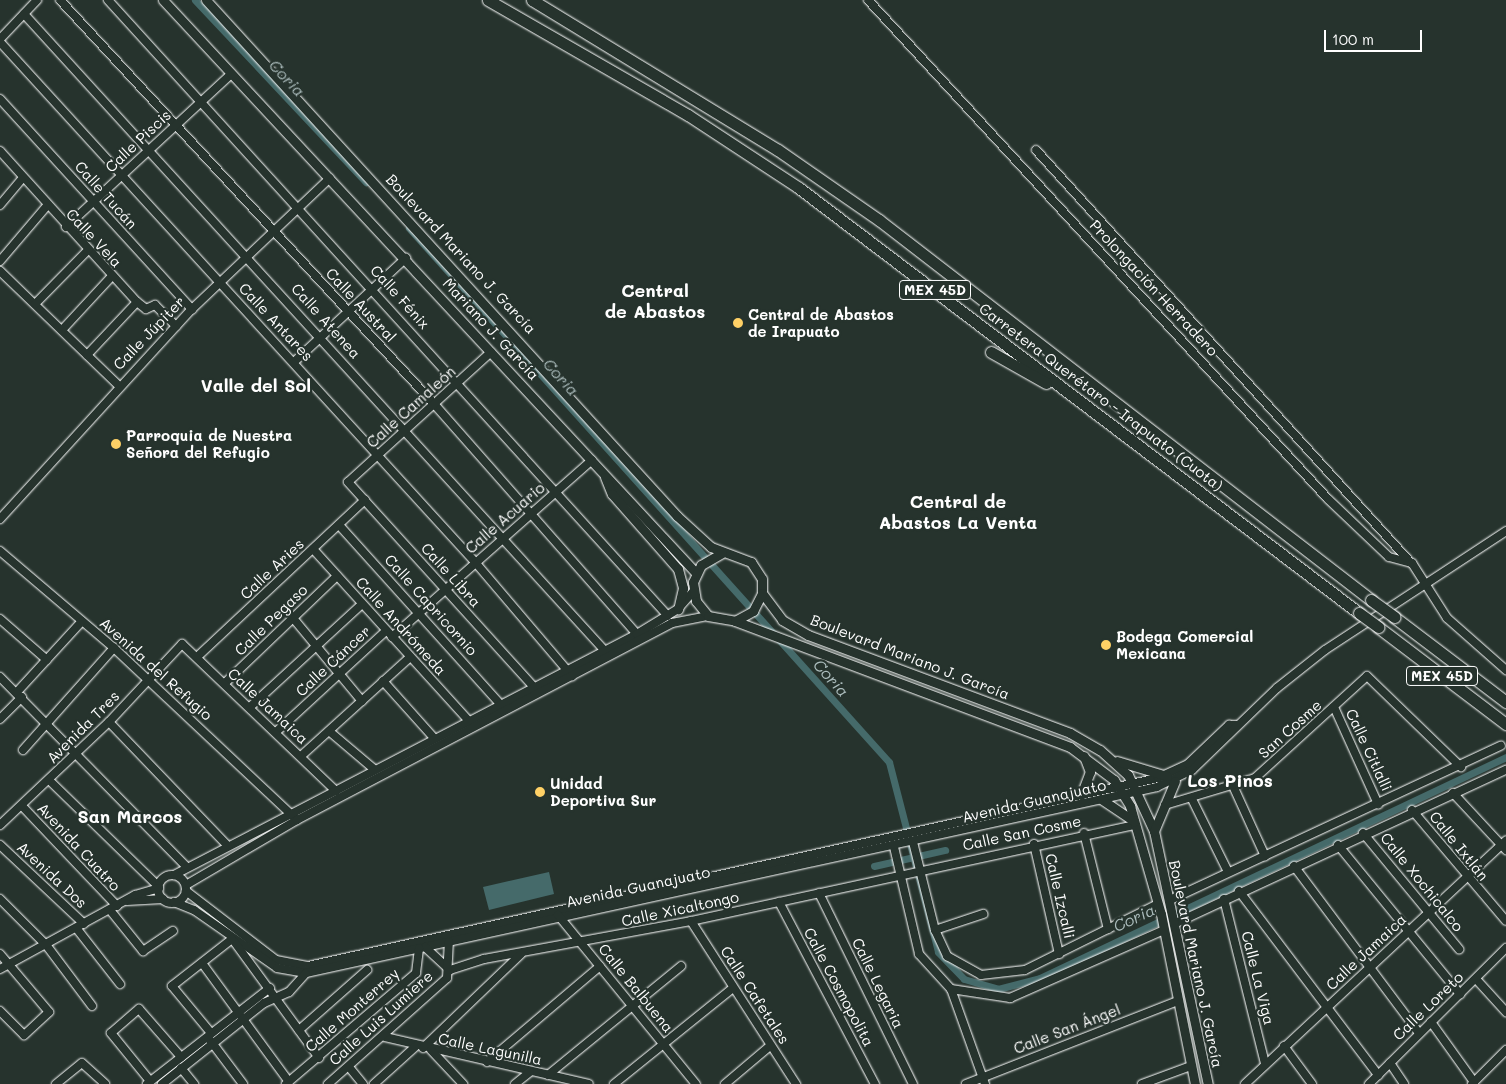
<!DOCTYPE html>
<meta charset="utf-8">
<style>
body{margin:0}
#map{position:relative;width:1506px;height:1084px;overflow:hidden;background:#26332d;font-family:Mali,sans-serif}
div>[style]{position:absolute}
[style*='--x']{left:calc(var(--x)*1px);top:calc(var(--y)*1px);width:calc(var(--w)*1px);rotate:calc(var(--a)*1deg)}
.water>*{inset:0;background:#456a6a}
.canal>*{height:7px;margin:-3.5px;padding:0 3.5px;transform-origin:3.5px;border-radius:3.5px;background:#456a6a}
.roads{filter:drop-shadow(0 0 1px #fff) drop-shadow(0 0 1px #fff)}
.minor>*{height:8px;margin:-4px;padding:0 4px;transform-origin:4px;border-radius:4px;background:#26332d}
.minor>.ring{margin:-4px;padding:0;box-sizing:content-box;background:none;border:8px solid #26332d;border-radius:50%}
.major>*{height:9px;margin:-4.5px;padding:0 4.5px;transform-origin:4.5px;border-radius:4.5px;background:#26332d}
.highway>*{height:11px;margin:-5.5px;padding:0 5.5px;transform-origin:5.5px;border-radius:5.5px;background:#26332d}
.bridges{filter:drop-shadow(0 0 1px #fff) drop-shadow(0 0 1px #fff)}
.highway-bridge>*{height:11px;margin:-5.5px;padding:0 5.5px;transform-origin:5.5px;border-radius:5.5px;background:#26332d}
.dots>*{width:14px;height:14px;translate:-50% -50%;box-sizing:border-box;border:2px solid #26332d;border-radius:50%}
span{translate:-50% -50%;white-space:nowrap;text-align:center;line-height:1.15;-webkit-text-stroke:4.5px #26332d;paint-order:stroke}
.shield-label span{padding:1px 4px;background:#26332d;border:1px solid;border-radius:4px;-webkit-text-stroke-width:0}
.shield-label{font-size:14px;color:#fff;font-weight:700}
.street-label{font-size:15px;color:#fff}
.poi-label{font-size:15px;color:#fff;font-weight:700}
.left{translate:0 -50%;text-align:left}
.water-label{font-size:16px;color:#abbcbc;font-style:italic}
.quarter-label{font-size:18px;color:#fff;font-weight:700}
.scale{position:absolute;left:1324px;top:30px;width:98px;height:22px;box-sizing:border-box;border:2px solid #fff;border-top:0;padding-left:6px;font-size:15px;line-height:18px;white-space:nowrap;color:#fff;-webkit-text-stroke:4px #26332d;paint-order:stroke}
</style>
<div id="map">
<div class="water">
<div style="clip-path:polygon(549px 872px,554px 894px,489px 910px,483px 887px)"></div>
</div>
<div class="canal">
<div style="--x:195;--y:0;--w:250;--a:46.8"></div>
<div style="--x:409;--y:228;--w:718;--a:48.05"></div>
<div style="--x:889;--y:762;--w:196;--a:75.5"></div>
<div style="--x:938;--y:952;--w:37;--a:46"></div>
<div style="--x:964;--y:979;--w:35;--a:16"></div>
<div style="--x:998;--y:989;--w:43;--a:-14.7"></div>
<div style="--x:1040;--y:978;--w:516;--a:-25.37"></div>
<div style="--x:874;--y:866;--w:73;--a:-12.7"></div>
</div>
<div class="roads">
<div class="minor">
<div style="--x:60;--y:0;--w:552;--a:47.2"></div>
<div style="--x:435;--y:405;--w:305;--a:48.6"></div>
<div style="--x:108;--y:0;--w:832;--a:47.73"></div>
<div style="--x:868;--y:0;--w:679;--a:47.33"></div>
<div style="--x:1328;--y:499;--w:84;--a:43.6"></div>
<div style="--x:1389;--y:557;--w:24;--a:15"></div>
<div style="--x:1412;--y:563;--w:65;--a:57.5"></div>
<div style="--x:1447;--y:618;--w:79;--a:41.4"></div>
<div style="--x:24;--y:14;--w:862;--a:47.63"></div>
<div style="--x:0;--y:39;--w:54;--a:-46.5"></div>
<div style="--x:0;--y:42;--w:704;--a:47.59"></div>
<div style="--x:475;--y:562;--w:150;--a:49.6"></div>
<div style="--x:0;--y:99;--w:285;--a:47.6"></div>
<div style="--x:1036;--y:150;--w:558;--a:47.76"></div>
<div style="--x:0;--y:151;--w:204;--a:47.8"></div>
<div style="--x:137;--y:302;--w:11;--a:38"></div>
<div style="--x:146;--y:309;--w:10;--a:-24"></div>
<div style="--x:155;--y:305;--w:30;--a:45"></div>
<div style="--x:0;--y:205;--w:33;--a:-50"></div>
<div style="--x:66;--y:227;--w:224;--a:-42.8"></div>
<div style="--x:0;--y:261;--w:71;--a:-49.6"></div>
<div style="--x:0;--y:271;--w:164;--a:44"></div>
<div style="--x:35;--y:304;--w:76;--a:-45.5"></div>
<div style="--x:62;--y:330;--w:74;--a:-47.2"></div>
<div style="--x:491;--y:352;--w:193;--a:137.7"></div>
<div style="--x:348;--y:482;--w:277;--a:47.8"></div>
<div style="--x:87;--y:355;--w:73;--a:-46.7"></div>
<div style="--x:294;--y:362;--w:153;--a:-42.9"></div>
<div style="--x:0;--y:519;--w:285;--a:-47.6"></div>
<div style="--x:192;--y:309;--w:190;--a:-43.5"></div>
<div style="--x:339;--y:525;--w:242;--a:48"></div>
<div style="--x:313;--y:549;--w:231;--a:47.8"></div>
<div style="--x:0;--y:551;--w:150;--a:40.4"></div>
<div style="--x:114;--y:648;--w:251;--a:43.2"></div>
<div style="--x:293;--y:618;--w:108;--a:50.3"></div>
<div style="--x:0;--y:619;--w:62;--a:41.1"></div>
<div style="--x:392;--y:637;--w:267;--a:-41.5"></div>
<div style="--x:197;--y:657;--w:230;--a:-43.1"></div>
<div style="--x:0;--y:677;--w:265;--a:45.5"></div>
<div style="--x:383;--y:681;--w:75;--a:48.2"></div>
<div style="--x:225;--y:683;--w:155;--a:-43.7"></div>
<div style="--x:17;--y:692;--w:96;--a:-47.5"></div>
<div style="--x:250;--y:707;--w:152;--a:-42.6"></div>
<div style="--x:1334;--y:707;--w:107;--a:65.6"></div>
<div style="--x:0;--y:719;--w:31;--a:-45"></div>
<div style="--x:109;--y:722;--w:169;--a:46.2"></div>
<div style="--x:329;--y:731;--w:59;--a:40.2"></div>
<div style="--x:276;--y:732;--w:149;--a:-42.6"></div>
<div style="--x:23;--y:750;--w:137;--a:-48.3"></div>
<div style="--x:301;--y:756;--w:147;--a:-42.2"></div>
<div style="--x:49;--y:780;--w:153;--a:44.2"></div>
<div style="--x:1234;--y:788;--w:75;--a:65.5"></div>
<div style="--x:1453;--y:793;--w:78;--a:47.1"></div>
<div style="--x:1192;--y:799;--w:81;--a:63.7"></div>
<div style="--x:1165;--y:805;--w:94;--a:-16.7"></div>
<div style="--x:1255;--y:778;--w:151;--a:-42.3"></div>
<div style="--x:1367;--y:676;--w:131;--a:44.1"></div>
<div style="--x:22;--y:806;--w:138;--a:46.5"></div>
<div style="--x:1412;--y:810;--w:145;--a:49.7"></div>
<div style="--x:0;--y:825;--w:150;--a:-43.4"></div>
<div style="--x:109;--y:722;--w:107;--a:-46.9"></div>
<div style="--x:182;--y:644;--w:213;--a:43.7"></div>
<div style="--x:1084;--y:833;--w:99;--a:76"></div>
<div style="--x:1363;--y:833;--w:151;--a:50.4"></div>
<div style="--x:913;--y:842;--w:91;--a:76"></div>
<div style="--x:935;--y:930;--w:29;--a:65"></div>
<div style="--x:947;--y:956;--w:39;--a:29"></div>
<div style="--x:981;--y:975;--w:44;--a:-6.5"></div>
<div style="--x:1025;--y:970;--w:146;--a:-26.4"></div>
<div style="--x:1034;--y:844;--w:113;--a:77.2"></div>
<div style="--x:0;--y:845;--w:115;--a:43.2"></div>
<div style="--x:1338;--y:845;--w:193;--a:50.7"></div>
<div style="--x:894;--y:847;--w:110;--a:76.8"></div>
<div style="--x:919;--y:954;--w:47;--a:47.6"></div>
<div style="--x:951;--y:989;--w:101;--a:70.3"></div>
<div style="--x:1294;--y:866;--w:209;--a:53.2"></div>
<div style="--x:174;--y:875;--w:522;--a:-27.5"></div>
<div style="--x:637;--y:634;--w:48;--a:-31.4"></div>
<div style="--x:678;--y:609;--w:23;--a:-49"></div>
<div class="ring" style="left:158px;top:875px;width:20px;height:20px"></div>
<div style="--x:186;--y:885;--w:129;--a:-30.4"></div>
<div style="--x:297;--y:820;--w:424;--a:-27.7"></div>
<div style="--x:672;--y:623;--w:37;--a:-11"></div>
<div style="--x:186;--y:891;--w:113;--a:37.5"></div>
<div style="--x:276;--y:960;--w:33;--a:11"></div>
<div style="--x:308;--y:966;--w:871;--a:-12.47"></div>
<div style="--x:1158;--y:778;--w:33;--a:-25"></div>
<div style="--x:1188;--y:764;--w:57;--a:-43.6"></div>
<div style="--x:1229;--y:725;--w:8;--a:0"></div>
<div style="--x:1239;--y:891;--w:231;--a:52.9"></div>
<div style="--x:819;--y:893;--w:213;--a:63.8"></div>
<div style="--x:0;--y:899;--w:66;--a:45"></div>
<div style="--x:47;--y:946;--w:75;--a:53.1"></div>
<div style="--x:1224;--y:899;--w:170;--a:76"></div>
<div style="--x:1170;--y:900;--w:365;--a:-25"></div>
<div style="--x:127;--y:901;--w:36;--a:-3"></div>
<div style="--x:174;--y:902;--w:22;--a:22"></div>
<div style="--x:194;--y:910;--w:101;--a:34.9"></div>
<div style="--x:277;--y:968;--w:29;--a:10"></div>
<div style="--x:306;--y:973;--w:871;--a:-12.33"></div>
<div style="--x:1157;--y:787;--w:39;--a:-26"></div>
<div style="--x:1192;--y:770;--w:118;--a:-44"></div>
<div style="--x:1277;--y:688;--w:61;--a:-38.4"></div>
<div style="--x:1325;--y:650;--w:217;--a:-33.3"></div>
<div style="--x:779;--y:902;--w:206;--a:62.2"></div>
<div style="--x:110;--y:910;--w:53;--a:51.2"></div>
<div style="--x:143;--y:951;--w:36;--a:-34"></div>
<div style="--x:558;--y:915;--w:218;--a:50.8"></div>
<div style="--x:691;--y:921;--w:194;--a:57.2"></div>
<div style="--x:1176;--y:923;--w:364;--a:-24.9"></div>
<div style="--x:77;--y:929;--w:70;--a:52"></div>
<div style="--x:935;--y:930;--w:51;--a:-18.4"></div>
<div style="--x:233;--y:940;--w:146;--a:53.9"></div>
<div style="--x:425;--y:947;--w:34;--a:43"></div>
<div style="--x:0;--y:954;--w:76;--a:49.8"></div>
<div style="--x:49;--y:1012;--w:34;--a:137"></div>
<div style="--x:24;--y:1035;--w:34;--a:-135"></div>
<div style="--x:202;--y:963;--w:147;--a:53.8"></div>
<div style="--x:0;--y:969;--w:154;--a:-28.7"></div>
<div style="--x:135;--y:895;--w:25;--a:-16"></div>
<div style="--x:450;--y:970;--w:36;--a:-18"></div>
<div style="--x:484;--y:959;--w:210;--a:-10.4"></div>
<div style="--x:691;--y:921;--w:454;--a:-12.2"></div>
<div style="--x:1476;--y:979;--w:45;--a:47.7"></div>
<div style="--x:951;--y:989;--w:60;--a:8.7"></div>
<div style="--x:1010;--y:998;--w:168;--a:-23.8"></div>
<div style="--x:1431;--y:1022;--w:74;--a:54.4"></div>
<div style="--x:299;--y:1030;--w:91;--a:-41.4"></div>
<div style="--x:211;--y:1033;--w:61;--a:-129.7"></div>
<div style="--x:172;--y:986;--w:76;--a:-38.1"></div>
<div style="--x:385;--y:1037;--w:209;--a:13"></div>
<div style="--x:210;--y:1040;--w:55;--a:53.1"></div>
<div style="--x:1284;--y:1046;--w:47;--a:53.6"></div>
<div style="--x:423;--y:1048;--w:136;--a:-43.8"></div>
<div style="--x:431;--y:1050;--w:47;--a:46.7"></div>
<div style="--x:487;--y:1062;--w:148;--a:-40.3"></div>
<div style="--x:1390;--y:1063;--w:25;--a:56"></div>
<div style="--x:349;--y:1067;--w:22;--a:51"></div>
<div style="--x:181;--y:1068;--w:21;--a:51"></div>
<div style="--x:548;--y:1075;--w:172;--a:-39.3"></div>
<div style="--x:150;--y:1081;--w:62;--a:-129.1"></div>
<div style="--x:111;--y:1033;--w:37;--a:-41"></div>
<div style="--x:139;--y:1009;--w:64;--a:48.8"></div>
<div style="--x:56;--y:1084;--w:33;--a:-39"></div>
<div style="--x:82;--y:1063;--w:31;--a:42"></div>
<div style="--x:147;--y:1084;--w:156;--a:-38"></div>
<div style="--x:162;--y:1084;--w:130;--a:-38.5"></div>
<div style="--x:264;--y:1003;--w:27;--a:-24"></div>
<div style="--x:289;--y:992;--w:25;--a:-48"></div>
<div style="--x:286;--y:1084;--w:171;--a:-40.5"></div>
<div style="--x:416;--y:973;--w:25;--a:-83"></div>
<div style="--x:328;--y:1084;--w:159;--a:-41.7"></div>
<div style="--x:447;--y:978;--w:36;--a:-87"></div>
<div style="--x:374;--y:1084;--w:57;--a:-42.1"></div>
<div style="--x:515;--y:1084;--w:19;--a:-39"></div>
<div style="--x:614;--y:1084;--w:153;--a:-38.9"></div>
<div style="--x:725;--y:1084;--w:59;--a:-40.2"></div>
<div style="--x:966;--y:1084;--w:228;--a:-21.4"></div>
<div style="--x:1142;--y:1084;--w:52;--a:-20.2"></div>
<div style="--x:1245;--y:1084;--w:357;--a:-43"></div>
<div style="--x:1369;--y:1084;--w:193;--a:-44.8"></div>
<div style="--x:1472;--y:1084;--w:48;--a:-45"></div>
</div>
<div class="major">
<div style="--x:163;--y:0;--w:783;--a:47.07"></div>
<div style="--x:206;--y:0;--w:699;--a:47.61"></div>
<div style="--x:677;--y:516;--w:46;--a:42.4"></div>
<div style="--x:711;--y:547;--w:43;--a:20.6"></div>
<div style="--x:751;--y:562;--w:20;--a:57"></div>
<div style="--x:762;--y:579;--w:14;--a:90"></div>
<div style="--x:762;--y:593;--w:34;--a:53"></div>
<div style="--x:782;--y:620;--w:30;--a:30"></div>
<div style="--x:808;--y:635;--w:280;--a:20.5"></div>
<div style="--x:1070;--y:733;--w:34;--a:30"></div>
<div style="--x:1100;--y:750;--w:38;--a:42"></div>
<div style="--x:1128;--y:775;--w:62;--a:65.1"></div>
<div style="--x:1154;--y:831;--w:259;--a:78"></div>
<div style="--x:605;--y:477;--w:18;--a:68"></div>
<div style="--x:612;--y:494;--w:100;--a:48.7"></div>
<div style="--x:678;--y:569;--w:20;--a:75"></div>
<div style="--x:683;--y:588;--w:22;--a:103"></div>
<div style="--x:722;--y:553;--w:24;--a:150"></div>
<div style="--x:701;--y:565;--w:19;--a:115"></div>
<div style="--x:693;--y:582;--w:19;--a:81"></div>
<div style="--x:696;--y:601;--w:19;--a:51"></div>
<div style="--x:708;--y:616;--w:27;--a:10"></div>
<div style="--x:735;--y:621;--w:358;--a:20.6"></div>
<div style="--x:1070;--y:747;--w:55;--a:36.9"></div>
<div style="--x:1114;--y:780;--w:31;--a:58"></div>
<div style="--x:1130;--y:806;--w:112;--a:74"></div>
<div style="--x:1161;--y:914;--w:173;--a:78.7"></div>
<div style="--x:735;--y:621;--w:21;--a:-29"></div>
<div style="--x:753;--y:611;--w:20;--a:-63"></div>
<div style="--x:1117;--y:761;--w:52;--a:16.7"></div>
<div style="--x:1081;--y:795;--w:25;--a:-69"></div>
<div style="--x:1090;--y:772;--w:17;--a:-111"></div>
<div style="--x:1101;--y:799;--w:40;--a:34"></div>
<div style="--x:1154;--y:831;--w:54;--a:-67.2"></div>
</div>
<div class="highway">
<div style="--x:488;--y:0;--w:231;--a:29.9"></div>
<div style="--x:688;--y:115;--w:133;--a:33.3"></div>
<div style="--x:799;--y:188;--w:703;--a:37.2"></div>
<div style="--x:532;--y:0;--w:288;--a:31.4"></div>
<div style="--x:778;--y:150;--w:123;--a:34.7"></div>
<div style="--x:879;--y:220;--w:622;--a:37.68"></div>
<div style="--x:991;--y:352;--w:63;--a:29.4"></div>
<div style="--x:1394;--y:617;--w:141;--a:37.2"></div>
<div style="--x:1378;--y:627;--w:161;--a:37.2"></div>
</div>
</div>
<div class="bridges">
<div class="highway-bridge">
<div style="--x:1371;--y:600;--w:29;--a:36"></div>
<div style="--x:1359;--y:613;--w:24;--a:36"></div>
</div>
</div>
<div class="dots">
<div style="left:738px;top:323px;background:#ffd166"></div>
<div style="left:116px;top:444px;background:#ffd166"></div>
<div style="left:1106px;top:645px;background:#ffd166"></div>
<div style="left:540px;top:792px;background:#ffd166"></div>
</div>
<div class="shield-label">
<span style="left:935px;top:290px">MEX 45D</span>
<span style="left:1442px;top:676px">MEX 45D</span>
</div>
<div class="street-label">
<span style="left:138px;top:141px;rotate:-43deg">Calle Piscis</span>
<span style="left:106px;top:195px;rotate:48deg">Calle Tucán</span>
<span style="left:94px;top:238px;rotate:47deg">Calle Vela</span>
<span style="left:461px;top:254px;rotate:47deg">Boulevard Mariano J. García</span>
<span style="left:1154px;top:288px;rotate:47deg">Prolongación Herradero</span>
<span style="left:400px;top:297px;rotate:48deg">Calle Fénix</span>
<span style="left:361px;top:305px;rotate:47deg">Calle Austral</span>
<span style="left:326px;top:321px;rotate:48deg">Calle Atenea</span>
<span style="left:276px;top:322px;rotate:47deg">Calle Antares</span>
<span style="left:491px;top:329px;rotate:47deg">Mariano J. García</span>
<span style="left:149px;top:333px;rotate:-46deg">Calle Júpiter</span>
<span style="left:1101px;top:397px;rotate:37deg">Carretera Querétaro - Irapuato (Cuota)</span>
<span style="left:411px;top:407px;rotate:-42deg">Calle Camaleón</span>
<span style="left:505px;top:518px;rotate:-41deg">Calle Acuario</span>
<span style="left:272px;top:569px;rotate:-43deg">Calle Aries</span>
<span style="left:451px;top:575px;rotate:48deg">Calle Libra</span>
<span style="left:431px;top:605px;rotate:48deg">Calle Capricornio</span>
<span style="left:271px;top:620px;rotate:-44deg">Calle Pegaso</span>
<span style="left:401px;top:626px;rotate:48deg">Calle Andrómeda</span>
<span style="left:910px;top:657px;rotate:21deg">Boulevard Mariano J. García</span>
<span style="left:333px;top:661px;rotate:-43deg">Calle Cáncer</span>
<span style="left:156px;top:669px;rotate:42deg">Avenida del Refugio</span>
<span style="left:268px;top:706px;rotate:43deg">Calle Jamaica</span>
<span style="left:83px;top:727px;rotate:-45deg">Avenida Tres</span>
<span style="left:1290px;top:729px;rotate:-42deg">San Cosme</span>
<span style="left:1369px;top:750px;rotate:65deg">Calle Citlalli</span>
<span style="left:1034px;top:801px;rotate:-13deg">Avenida Guanajuato</span>
<span style="left:1022px;top:833px;rotate:-12deg">Calle San Cosme</span>
<span style="left:1459px;top:846px;rotate:51deg">Calle Ixtlán</span>
<span style="left:79px;top:847px;rotate:47deg">Avenida Cuatro</span>
<span style="left:52px;top:875px;rotate:43deg">Avenida Dos</span>
<span style="left:1422px;top:882px;rotate:51deg">Calle Xochicalco</span>
<span style="left:638px;top:887px;rotate:-12deg">Avenida Guanajuato</span>
<span style="left:1060px;top:896px;rotate:77deg">Calle Izcalli</span>
<span style="left:680px;top:909px;rotate:-12deg">Calle Xicaltongo</span>
<span style="left:1366px;top:952px;rotate:-43deg">Calle Jamaica</span>
<span style="left:1196px;top:964px;rotate:78deg">Boulevard Mariano J. García</span>
<span style="left:1258px;top:978px;rotate:76deg">Calle La Viga</span>
<span style="left:878px;top:983px;rotate:64deg">Calle Legaria</span>
<span style="left:839px;top:987px;rotate:62deg">Calle Cosmopolita</span>
<span style="left:636px;top:988px;rotate:51deg">Calle Balbuena</span>
<span style="left:755px;top:995px;rotate:57deg">Calle Cafetales</span>
<span style="left:1428px;top:1006px;rotate:-44deg">Calle Loreto</span>
<span style="left:352px;top:1010px;rotate:-41deg">Calle Monterrey</span>
<span style="left:381px;top:1018px;rotate:-42deg">Calle Luis Lumiere</span>
<span style="left:1067px;top:1029px;rotate:-21deg">Calle San Ángel</span>
<span style="left:490px;top:1049px;rotate:12deg">Calle Lagunilla</span>
</div>
<div class="poi-label">
<span class="left" style="left:748px;top:323px">Central de Abastos<br>de Irapuato</span>
<span class="left" style="left:126px;top:444px">Parroquia de Nuestra<br>Señora del Refugio</span>
<span class="left" style="left:1116px;top:645px">Bodega Comercial<br>Mexicana</span>
<span class="left" style="left:550px;top:792px">Unidad<br>Deportiva Sur</span>
</div>
<div class="water-label">
<span style="left:287px;top:78px;rotate:47deg">Coria</span>
<span style="left:561px;top:377px;rotate:48deg">Coria</span>
<span style="left:831px;top:678px;rotate:48deg">Coria</span>
<span style="left:1134px;top:918px;rotate:-25deg">Coria</span>
</div>
<div class="quarter-label">
<span style="left:655px;top:301px">Central<br>de Abastos</span>
<span style="left:256px;top:385px">Valle del Sol</span>
<span style="left:958px;top:512px">Central de<br>Abastos La Venta</span>
<span style="left:1230px;top:780px">Los Pinos</span>
<span style="left:130px;top:816px">San Marcos</span>
</div>
<div class="scale">100 m</div>
</div>
